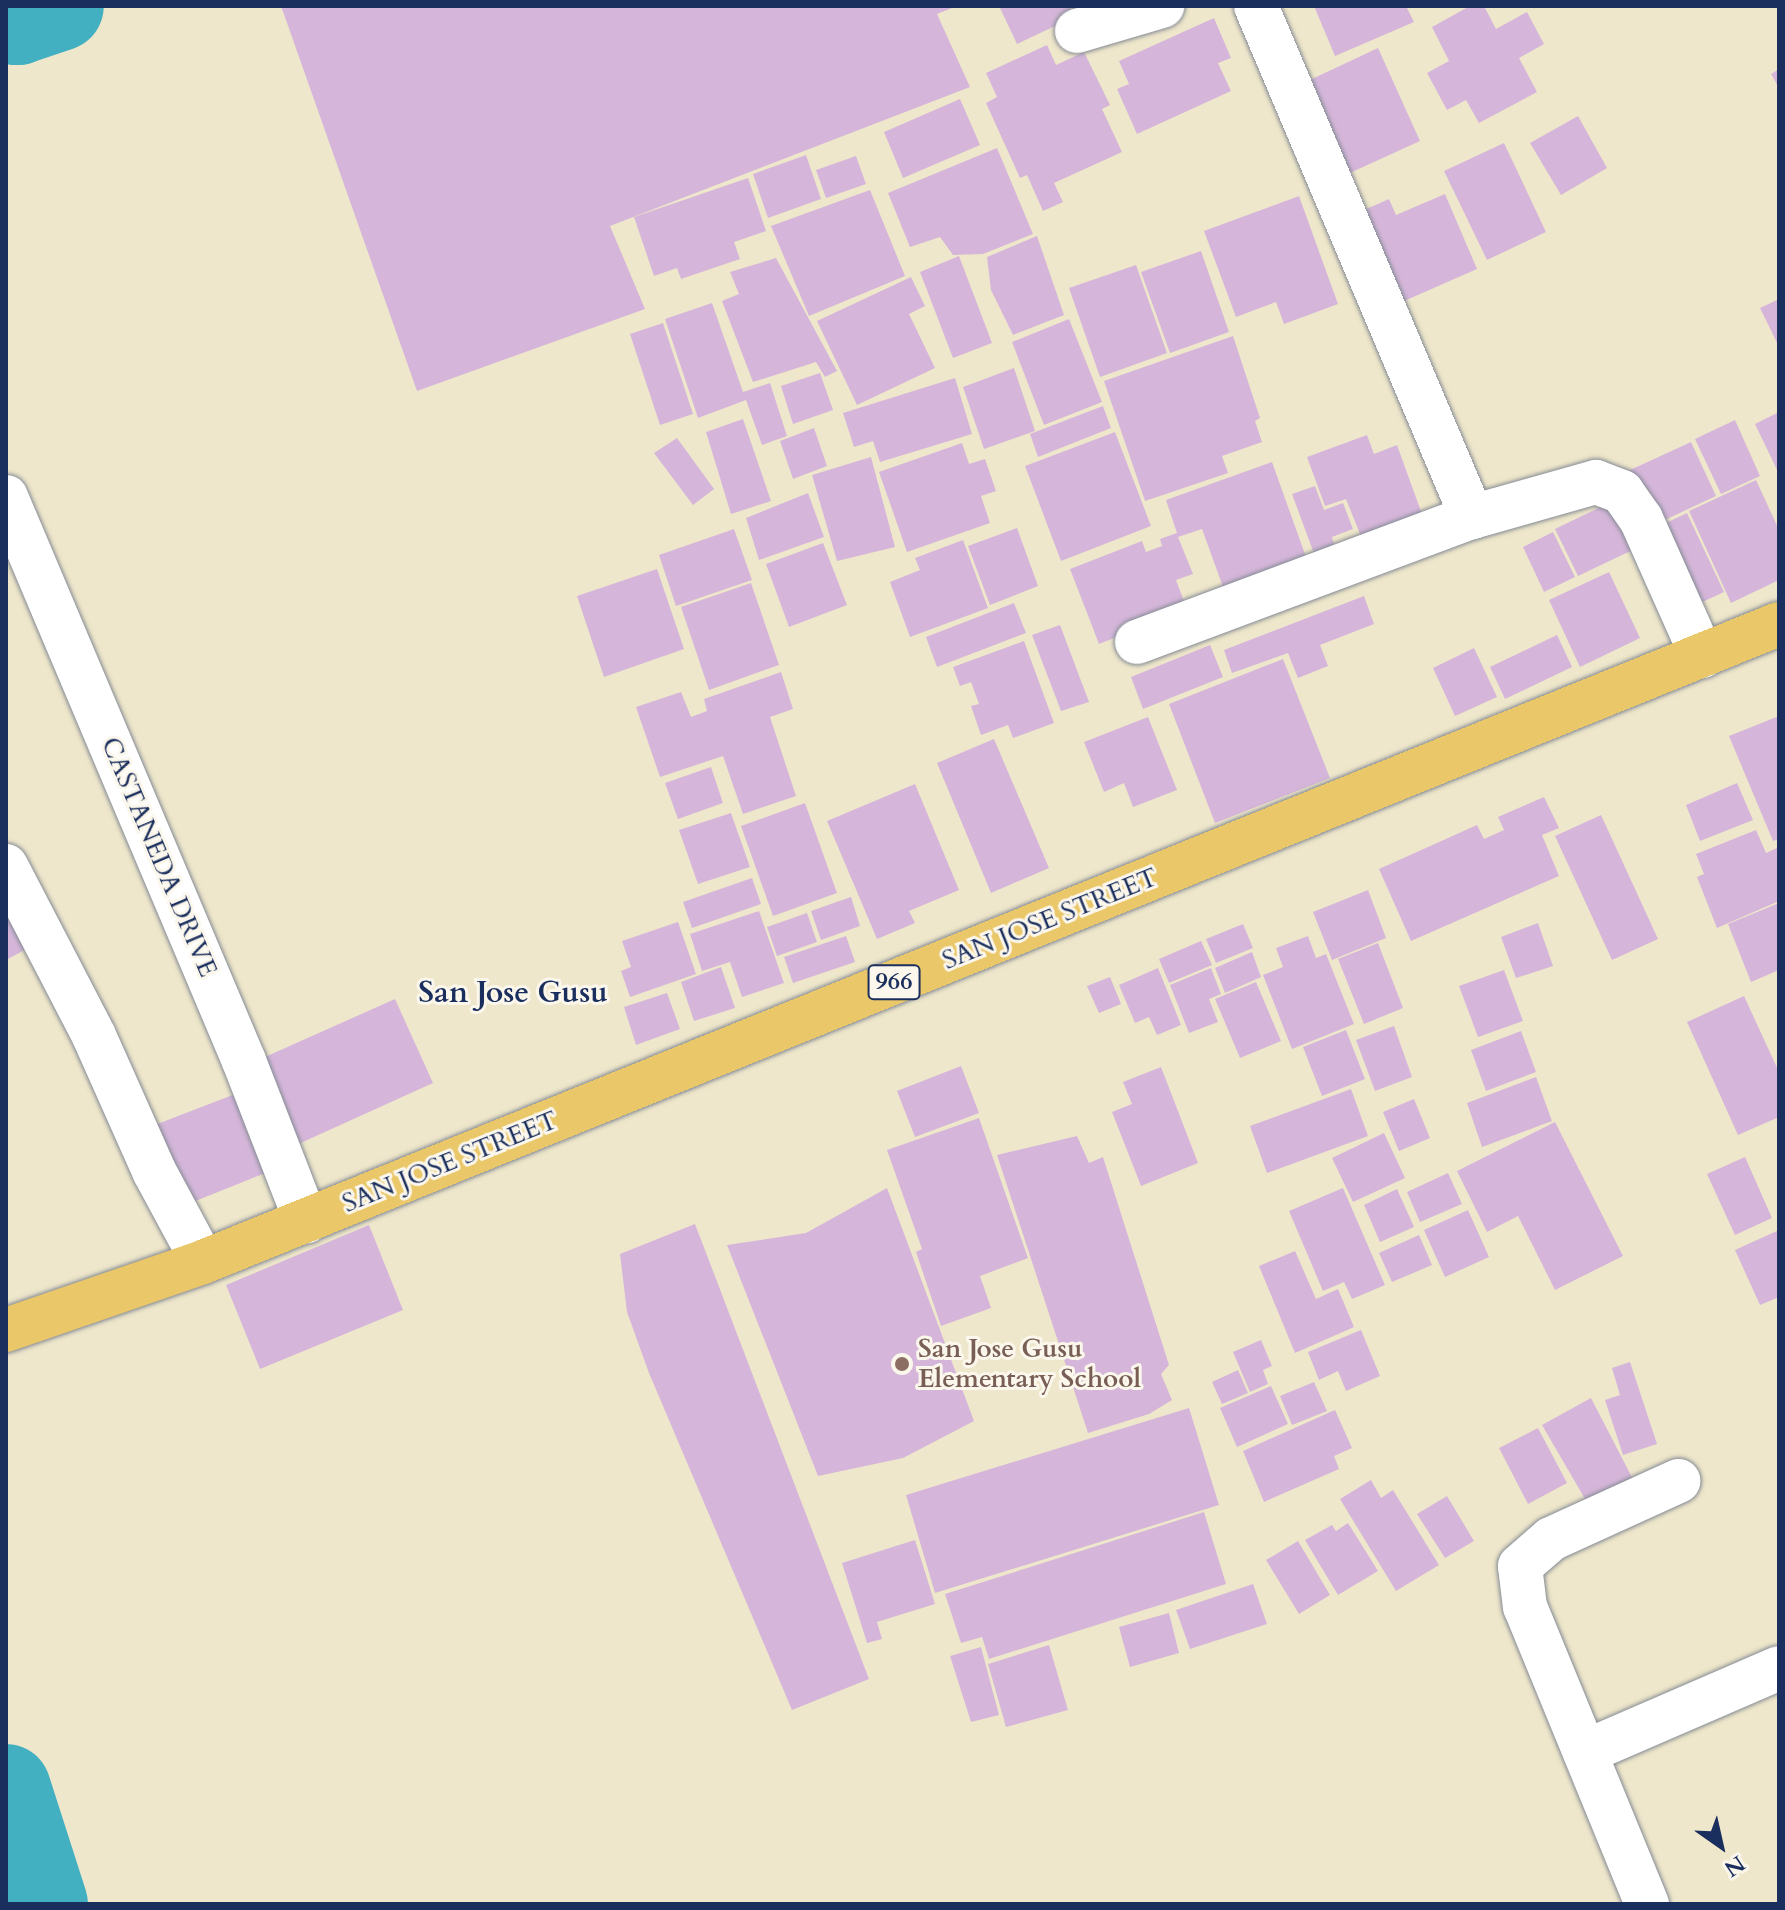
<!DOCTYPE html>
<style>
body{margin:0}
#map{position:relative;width:1785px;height:1910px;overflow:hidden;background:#efe7cb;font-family:Cardo,serif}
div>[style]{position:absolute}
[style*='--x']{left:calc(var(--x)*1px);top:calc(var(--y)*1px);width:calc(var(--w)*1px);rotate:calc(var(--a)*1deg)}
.river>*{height:90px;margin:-45px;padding:0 45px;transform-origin:45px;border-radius:45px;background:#43b0c1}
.building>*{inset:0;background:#d5b6da}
.roads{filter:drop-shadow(0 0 2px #858b94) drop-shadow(0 0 2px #858b94)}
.minor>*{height:44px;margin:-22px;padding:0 22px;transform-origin:22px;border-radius:22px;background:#fff}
.major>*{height:44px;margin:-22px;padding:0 22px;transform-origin:22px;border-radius:22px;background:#eac769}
.dots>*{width:22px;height:22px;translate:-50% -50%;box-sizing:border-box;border:4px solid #fbf7ec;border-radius:50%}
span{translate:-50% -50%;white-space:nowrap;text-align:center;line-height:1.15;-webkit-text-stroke:6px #fbf7ec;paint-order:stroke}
.shield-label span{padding:2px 6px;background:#fbf7ec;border:2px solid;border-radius:6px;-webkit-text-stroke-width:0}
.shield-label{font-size:24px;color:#1b2f5e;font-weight:700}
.street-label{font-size:26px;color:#1b2f5e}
.education-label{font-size:26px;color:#785e54;font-weight:700}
.left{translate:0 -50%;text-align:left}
.quarter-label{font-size:30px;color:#1b2f5e;font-weight:700}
.frame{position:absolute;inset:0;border:8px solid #1b2f5e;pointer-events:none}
.north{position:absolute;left:1681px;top:1806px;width:80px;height:80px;-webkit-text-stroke:6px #fbf7ec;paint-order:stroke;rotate:146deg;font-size:22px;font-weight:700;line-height:32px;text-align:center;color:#1b2f5e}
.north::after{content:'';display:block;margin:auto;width:28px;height:36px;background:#1b2f5e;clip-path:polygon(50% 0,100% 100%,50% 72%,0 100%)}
</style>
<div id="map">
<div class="river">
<div style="--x:6;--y:16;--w:12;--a:20"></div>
<div style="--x:17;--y:20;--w:44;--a:-18.4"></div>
<div style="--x:6;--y:1789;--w:121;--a:72.2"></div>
</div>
<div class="building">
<div style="clip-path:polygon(281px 6px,957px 6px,937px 14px,970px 87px,610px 226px,645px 309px,417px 391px)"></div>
<div style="clip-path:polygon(999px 6px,1069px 6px,1074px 17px,1017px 44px)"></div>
<div style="clip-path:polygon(1314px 6px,1406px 6px,1414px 22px,1335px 56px)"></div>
<div style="clip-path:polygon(1470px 6px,1484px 6px,1496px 29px,1527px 12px,1544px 44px,1519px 58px,1537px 92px,1479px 123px,1466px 100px,1447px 110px,1427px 73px,1449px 61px,1432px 27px)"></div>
<div style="clip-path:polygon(1214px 18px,1231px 58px,1218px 63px,1231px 91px,1137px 134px,1117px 89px,1129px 84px,1119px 61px)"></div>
<div style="clip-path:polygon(1047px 45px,1056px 65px,1084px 52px,1110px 105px,1102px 109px,1122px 152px,1054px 183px,1063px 202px,1043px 211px,1027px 175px,1020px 178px,986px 103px,997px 97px,986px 73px)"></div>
<div style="clip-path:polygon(1378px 48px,1420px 141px,1339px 178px,1297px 86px)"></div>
<div style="clip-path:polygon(1779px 69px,1779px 88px,1771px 74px)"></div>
<div style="clip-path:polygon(960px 99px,980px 145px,903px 178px,884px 132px)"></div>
<div style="clip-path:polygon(1578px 116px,1607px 168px,1561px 195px,1530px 143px)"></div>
<div style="clip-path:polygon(1504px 143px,1546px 232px,1487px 260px,1444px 171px)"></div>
<div style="clip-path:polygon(997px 148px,1033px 234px,983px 254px,953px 255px,940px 237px,910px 247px,888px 193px)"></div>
<div style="clip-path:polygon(806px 155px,821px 199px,768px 218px,753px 174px)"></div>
<div style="clip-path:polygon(856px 156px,866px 184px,826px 198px,816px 170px)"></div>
<div style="clip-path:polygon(748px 178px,766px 231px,734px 242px,740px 259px,681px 279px,677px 268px,654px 276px,634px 217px)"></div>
<div style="clip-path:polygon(870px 190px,905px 276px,809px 316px,771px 226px)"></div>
<div style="clip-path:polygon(1445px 194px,1477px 269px,1386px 309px,1346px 218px,1389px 199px,1396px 215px)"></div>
<div style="clip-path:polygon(1299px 196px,1338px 304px,1284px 324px,1276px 302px,1236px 317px,1204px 231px)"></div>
<div style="clip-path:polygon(1037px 236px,1064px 315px,1013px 335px,991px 290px,987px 257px)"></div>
<div style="clip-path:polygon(1201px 251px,1229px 332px,1170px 353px,1141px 272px)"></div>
<div style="clip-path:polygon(959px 256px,992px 343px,953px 358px,920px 272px)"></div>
<div style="clip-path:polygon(776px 258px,837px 371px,825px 377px,816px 362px,753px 382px,722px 301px,739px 294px,730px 272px)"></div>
<div style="clip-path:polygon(1136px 265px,1167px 353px,1100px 377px,1069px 288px)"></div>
<div style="clip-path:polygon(911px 277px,925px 306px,909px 314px,935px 368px,857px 405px,817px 321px)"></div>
<div style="clip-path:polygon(1779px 299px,1779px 347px,1760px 308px)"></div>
<div style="clip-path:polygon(712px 303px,743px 392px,770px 383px,787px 436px,762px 445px,746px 400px,698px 418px,665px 319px)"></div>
<div style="clip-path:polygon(1069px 319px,1102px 402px,1044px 425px,1012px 342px)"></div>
<div style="clip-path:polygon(663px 323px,693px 414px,660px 425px,630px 334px)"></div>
<div style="clip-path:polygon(1233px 336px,1260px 418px,1255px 421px,1262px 442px,1222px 456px,1228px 473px,1145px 501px,1104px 381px)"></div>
<div style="clip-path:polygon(1014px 368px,1035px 431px,984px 449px,963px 387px)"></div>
<div style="clip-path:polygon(820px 373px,833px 410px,793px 424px,781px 386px)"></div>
<div style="clip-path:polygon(955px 378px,972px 434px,880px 462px,873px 441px,854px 447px,843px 413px)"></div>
<div style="clip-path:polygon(1103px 406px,1111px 428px,1038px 457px,1030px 434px)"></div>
<div style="clip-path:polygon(1779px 412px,1779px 474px,1755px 424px)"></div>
<div style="clip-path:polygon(743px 419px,771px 501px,731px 514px,706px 432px)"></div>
<div style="clip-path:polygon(1735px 420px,1760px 476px,1721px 494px,1695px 439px)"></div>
<div style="clip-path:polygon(814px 428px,827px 466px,793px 479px,780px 441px)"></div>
<div style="clip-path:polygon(1115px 432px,1151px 526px,1061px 561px,1025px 466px)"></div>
<div style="clip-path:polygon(1367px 435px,1374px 454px,1397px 445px,1423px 517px,1362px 539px,1346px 499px,1325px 506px,1307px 457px)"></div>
<div style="clip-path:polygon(677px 438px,714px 489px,693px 505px,654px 453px)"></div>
<div style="clip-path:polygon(1691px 442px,1716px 496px,1654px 525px,1628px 471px)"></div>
<div style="clip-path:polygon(962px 443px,969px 464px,985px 459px,996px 491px,981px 496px,990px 523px,907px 552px,879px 472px)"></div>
<div style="clip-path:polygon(871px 457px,895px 547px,837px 561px,812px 475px)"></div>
<div style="clip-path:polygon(1272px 462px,1306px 557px,1223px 587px,1202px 529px,1178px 537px,1193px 574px,1176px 580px,1187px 609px,1099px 644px,1070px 569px,1142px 541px,1146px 552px,1162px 546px,1160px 539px,1177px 533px,1166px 500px)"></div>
<div style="clip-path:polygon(1756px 480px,1779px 530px,1779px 580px,1731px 603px,1689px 511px)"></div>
<div style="clip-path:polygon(1315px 486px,1324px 510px,1343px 503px,1353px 529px,1332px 537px,1336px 551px,1316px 559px,1292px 494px)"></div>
<div style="clip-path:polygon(808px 493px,824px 537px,759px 560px,746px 518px)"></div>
<div style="clip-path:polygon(1621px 497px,1643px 545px,1578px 576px,1555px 529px)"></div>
<div style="clip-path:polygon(1687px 513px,1724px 592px,1685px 610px,1649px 531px)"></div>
<div style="clip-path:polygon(1017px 528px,1038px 586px,990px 605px,968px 546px)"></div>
<div style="clip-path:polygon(734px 529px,752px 580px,676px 606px,659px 555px)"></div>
<div style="clip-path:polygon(1553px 532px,1575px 577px,1544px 592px,1523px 547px)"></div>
<div style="clip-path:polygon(963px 540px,988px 608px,910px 637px,890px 582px,920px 570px,915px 558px)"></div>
<div style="clip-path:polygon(823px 543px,847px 605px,789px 627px,766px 564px)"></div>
<div style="clip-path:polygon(657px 569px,684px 649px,604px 677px,577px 596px)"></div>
<div style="clip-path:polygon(1609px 572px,1640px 638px,1580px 667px,1549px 600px)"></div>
<div style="clip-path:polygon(751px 583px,779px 665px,709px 690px,681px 607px)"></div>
<div style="clip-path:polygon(1364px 596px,1374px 624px,1320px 645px,1328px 666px,1298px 678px,1288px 653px,1232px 673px,1224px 650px)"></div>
<div style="clip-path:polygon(1014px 603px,1026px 633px,937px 667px,926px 637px)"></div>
<div style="clip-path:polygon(1060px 625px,1089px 702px,1061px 711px,1032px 635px)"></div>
<div style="clip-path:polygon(1557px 635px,1572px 667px,1505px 699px,1490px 667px)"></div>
<div style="clip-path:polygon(1024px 641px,1054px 723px,1013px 738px,1008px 725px,981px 735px,971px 706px,979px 704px,971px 682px,960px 686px,953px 667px)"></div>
<div style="clip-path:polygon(1210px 645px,1223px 677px,1143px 709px,1131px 677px)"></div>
<div style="clip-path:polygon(1474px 648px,1497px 697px,1455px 716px,1433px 668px)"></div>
<div style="clip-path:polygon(1283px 659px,1330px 778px,1215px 823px,1169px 704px)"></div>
<div style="clip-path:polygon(781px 672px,793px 709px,770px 717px,796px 796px,743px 814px,723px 756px,660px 777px,636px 707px,681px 692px,691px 717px,707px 711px,704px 699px)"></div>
<div style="clip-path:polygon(1779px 716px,1779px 839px,1773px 841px,1729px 736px)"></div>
<div style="clip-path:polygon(1148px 717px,1177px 790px,1133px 807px,1124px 783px,1104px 792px,1084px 742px)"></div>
<div style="clip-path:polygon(994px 739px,1049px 868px,991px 893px,937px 763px)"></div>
<div style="clip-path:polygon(711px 767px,723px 803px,678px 819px,665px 783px)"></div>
<div style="clip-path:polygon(1737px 783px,1753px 820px,1700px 841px,1686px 805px)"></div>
<div style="clip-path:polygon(915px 784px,959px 890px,909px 911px,915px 923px,877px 939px,827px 821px)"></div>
<div style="clip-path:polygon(1544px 797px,1559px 828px,1542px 835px,1559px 876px,1411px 941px,1379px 869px,1477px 825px,1484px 839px,1504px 830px,1498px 817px)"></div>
<div style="clip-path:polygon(805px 803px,837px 893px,773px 916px,741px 826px)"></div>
<div style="clip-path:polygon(731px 813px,750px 867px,698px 884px,679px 830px)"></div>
<div style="clip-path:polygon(1601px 815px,1658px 939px,1612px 960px,1555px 836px)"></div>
<div style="clip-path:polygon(1756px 830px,1766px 853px,1777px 848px,1779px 852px,1779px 901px,1717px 928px,1697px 877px,1704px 874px,1696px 854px)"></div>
<div style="clip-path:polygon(752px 878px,761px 904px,692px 928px,683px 902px)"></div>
<div style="clip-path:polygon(1368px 890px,1386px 938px,1332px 960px,1313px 912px)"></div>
<div style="clip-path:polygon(851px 897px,860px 926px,821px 940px,811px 911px)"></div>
<div style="clip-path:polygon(6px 898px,32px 946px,6px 960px)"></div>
<div style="clip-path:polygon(1779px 903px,1779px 970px,1751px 982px,1728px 924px)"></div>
<div style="clip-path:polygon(759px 911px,784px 983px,742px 997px,730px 962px,702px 971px,690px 934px)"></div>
<div style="clip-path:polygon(807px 913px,817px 942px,777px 956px,767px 927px)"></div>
<div style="clip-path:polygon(678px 922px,696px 974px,630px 997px,621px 971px,631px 967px,622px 941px)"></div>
<div style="clip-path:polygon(1538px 923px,1553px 966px,1516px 978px,1501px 937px)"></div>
<div style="clip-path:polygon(1243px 924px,1253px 948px,1216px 963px,1206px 939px)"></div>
<div style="clip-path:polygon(846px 936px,855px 962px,793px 983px,784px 957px)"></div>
<div style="clip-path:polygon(1308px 936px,1316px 958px,1326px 954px,1354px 1024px,1292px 1049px,1263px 975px,1283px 967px,1276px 948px)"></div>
<div style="clip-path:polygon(1201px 941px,1212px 965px,1169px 983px,1159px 959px)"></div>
<div style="clip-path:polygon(1378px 943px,1403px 1008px,1364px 1024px,1338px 959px)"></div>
<div style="clip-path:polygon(1252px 952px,1261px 977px,1225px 993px,1215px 968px)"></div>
<div style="clip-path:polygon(721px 967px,735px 1008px,694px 1021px,681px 982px)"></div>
<div style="clip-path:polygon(1158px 968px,1181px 1025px,1157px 1035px,1149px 1017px,1135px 1023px,1119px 985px)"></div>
<div style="clip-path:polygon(1211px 968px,1221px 994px,1209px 999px,1218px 1022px,1189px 1033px,1170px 985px)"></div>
<div style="clip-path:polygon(1504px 970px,1523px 1021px,1478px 1037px,1459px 986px)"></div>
<div style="clip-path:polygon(1110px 977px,1121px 1004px,1099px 1013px,1087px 986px)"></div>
<div style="clip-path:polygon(1256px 982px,1281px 1041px,1240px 1058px,1215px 999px)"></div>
<div style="clip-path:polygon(667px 993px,680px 1029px,636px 1045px,624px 1007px)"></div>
<div style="clip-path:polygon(1744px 996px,1779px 1072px,1779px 1117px,1738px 1135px,1687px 1022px)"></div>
<div style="clip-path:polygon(395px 999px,433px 1083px,294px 1146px,256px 1061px)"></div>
<div style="clip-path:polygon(1394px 1026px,1412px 1077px,1375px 1091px,1356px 1040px)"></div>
<div style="clip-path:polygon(1346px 1030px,1365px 1079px,1322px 1096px,1303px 1047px)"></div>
<div style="clip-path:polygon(1521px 1031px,1536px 1072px,1486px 1091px,1471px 1050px)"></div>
<div style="clip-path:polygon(961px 1066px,979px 1113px,915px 1137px,897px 1091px)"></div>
<div style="clip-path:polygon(1161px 1067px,1198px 1163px,1141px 1186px,1112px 1112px,1132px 1104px,1123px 1082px)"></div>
<div style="clip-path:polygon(1536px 1077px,1552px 1121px,1482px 1147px,1467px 1103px)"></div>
<div style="clip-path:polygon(1351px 1089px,1368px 1136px,1267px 1173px,1250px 1126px)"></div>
<div style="clip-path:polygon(243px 1091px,273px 1170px,178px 1208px,147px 1128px)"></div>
<div style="clip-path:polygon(1414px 1099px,1430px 1138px,1399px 1151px,1383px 1112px)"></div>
<div style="clip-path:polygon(979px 1118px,1028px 1258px,980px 1276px,991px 1308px,941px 1326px,916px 1252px,922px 1249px,887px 1150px)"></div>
<div style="clip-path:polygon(1555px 1122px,1623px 1256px,1555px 1290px,1518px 1216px,1487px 1232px,1457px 1171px)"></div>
<div style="clip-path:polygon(1384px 1133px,1405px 1178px,1353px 1202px,1332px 1158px)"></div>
<div style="clip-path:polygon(1077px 1136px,1089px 1163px,1103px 1157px,1169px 1365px,1161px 1374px,1172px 1400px,1149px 1414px,1088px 1433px,997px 1155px)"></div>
<div style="clip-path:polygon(1745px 1157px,1772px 1218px,1735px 1235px,1707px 1174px)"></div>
<div style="clip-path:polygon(1448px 1173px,1462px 1204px,1420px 1222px,1407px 1192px)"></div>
<div style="clip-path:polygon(887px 1188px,974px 1421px,903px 1458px,818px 1476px,727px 1245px,806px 1233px)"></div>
<div style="clip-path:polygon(1343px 1188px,1385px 1285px,1352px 1299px,1344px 1282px,1323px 1291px,1289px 1211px)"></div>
<div style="clip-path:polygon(1397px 1189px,1414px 1227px,1380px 1242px,1364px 1205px)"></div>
<div style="clip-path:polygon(1468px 1210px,1489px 1257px,1445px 1277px,1424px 1230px)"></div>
<div style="clip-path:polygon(695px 1224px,869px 1679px,792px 1710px,649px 1373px,627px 1312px,620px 1254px)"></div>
<div style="clip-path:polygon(369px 1225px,403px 1310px,260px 1369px,226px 1285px)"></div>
<div style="clip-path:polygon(1779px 1230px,1779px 1297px,1760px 1305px,1735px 1250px)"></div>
<div style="clip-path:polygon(1419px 1235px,1432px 1265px,1392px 1282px,1379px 1253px)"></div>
<div style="clip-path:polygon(1295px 1251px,1316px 1299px,1338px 1289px,1354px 1327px,1295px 1353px,1259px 1266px)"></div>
<div style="clip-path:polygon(1361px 1330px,1380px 1376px,1346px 1391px,1338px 1371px,1319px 1380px,1308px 1352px)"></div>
<div style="clip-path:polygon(1261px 1340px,1272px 1366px,1263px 1370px,1268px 1384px,1250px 1392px,1233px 1352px)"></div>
<div style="clip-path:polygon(1630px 1362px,1657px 1444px,1623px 1455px,1605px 1400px,1620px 1395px,1612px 1368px)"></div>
<div style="clip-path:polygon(1238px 1370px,1248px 1393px,1222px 1404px,1212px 1382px)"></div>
<div style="clip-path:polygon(1314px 1382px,1327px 1411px,1292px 1425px,1280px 1396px)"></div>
<div style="clip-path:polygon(1271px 1386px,1288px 1424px,1237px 1447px,1220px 1408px)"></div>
<div style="clip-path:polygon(1591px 1398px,1637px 1487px,1592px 1511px,1542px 1425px)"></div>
<div style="clip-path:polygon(1189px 1408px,1219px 1505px,935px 1593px,906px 1495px)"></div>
<div style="clip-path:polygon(1335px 1410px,1352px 1448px,1334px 1456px,1339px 1469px,1264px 1502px,1243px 1451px)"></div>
<div style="clip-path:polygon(1538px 1428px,1567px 1483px,1528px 1504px,1499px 1448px)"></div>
<div style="clip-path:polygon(1371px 1480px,1381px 1498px,1393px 1490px,1439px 1565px,1396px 1591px,1340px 1499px)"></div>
<div style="clip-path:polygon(1447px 1496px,1474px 1541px,1445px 1558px,1417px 1514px)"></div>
<div style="clip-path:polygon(1204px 1512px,1226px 1584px,989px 1659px,982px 1637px,961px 1643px,945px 1594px)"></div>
<div style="clip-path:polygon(1348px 1523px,1378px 1571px,1338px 1595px,1305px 1540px,1332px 1525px,1336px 1531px)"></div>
<div style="clip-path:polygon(915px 1540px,935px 1604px,877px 1622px,882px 1639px,867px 1643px,842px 1563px)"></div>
<div style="clip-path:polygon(1298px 1541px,1330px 1595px,1299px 1614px,1266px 1560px)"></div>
<div style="clip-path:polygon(1253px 1584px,1267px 1624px,1190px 1649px,1176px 1610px)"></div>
<div style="clip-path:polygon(1169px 1613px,1179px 1653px,1130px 1667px,1119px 1627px)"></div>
<div style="clip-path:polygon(1049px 1645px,1068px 1710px,1006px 1727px,988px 1664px)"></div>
<div style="clip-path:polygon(981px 1647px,999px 1715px,971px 1722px,950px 1656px)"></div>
</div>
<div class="roads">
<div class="minor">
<div style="--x:1256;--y:6;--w:555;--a:67.09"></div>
<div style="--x:1077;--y:31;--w:89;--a:-16.4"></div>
<div style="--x:6;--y:497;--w:612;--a:67.12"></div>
<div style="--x:244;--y:1061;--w:172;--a:68.8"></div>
<div style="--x:1137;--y:642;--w:358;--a:-20.5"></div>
<div style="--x:1472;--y:517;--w:129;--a:-15.8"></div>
<div style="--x:1596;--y:482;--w:28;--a:21"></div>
<div style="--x:1622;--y:492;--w:33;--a:55"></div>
<div style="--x:1641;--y:519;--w:150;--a:66"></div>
<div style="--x:6;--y:866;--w:191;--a:62.6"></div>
<div style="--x:94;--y:1036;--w:148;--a:66"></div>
<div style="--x:154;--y:1171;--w:103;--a:61.7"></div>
<div style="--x:1585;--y:1752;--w:211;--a:-23.4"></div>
<div style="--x:1647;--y:1904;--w:321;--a:-112.3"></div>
<div style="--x:1525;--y:1607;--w:41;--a:-97"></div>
<div style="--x:1520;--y:1566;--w:41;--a:-41.1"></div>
<div style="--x:1551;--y:1539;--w:140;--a:-24.5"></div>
</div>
<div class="major">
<div style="--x:6;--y:1330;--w:208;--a:-19"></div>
<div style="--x:203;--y:1262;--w:1700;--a:-22.04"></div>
</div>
</div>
<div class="dots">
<div style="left:902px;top:1364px;background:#8d6e63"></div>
</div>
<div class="shield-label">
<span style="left:894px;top:982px">966</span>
</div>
<div class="street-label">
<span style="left:159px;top:857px;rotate:67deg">CASTANEDA DRIVE</span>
<span style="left:1050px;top:919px;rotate:-22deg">SAN JOSE STREET</span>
<span style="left:450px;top:1162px;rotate:-22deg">SAN JOSE STREET</span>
</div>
<div class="education-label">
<span class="left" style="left:918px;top:1364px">San Jose Gusu<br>Elementary School</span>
</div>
<div class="quarter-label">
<span style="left:513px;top:993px">San Jose Gusu</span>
</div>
<div class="frame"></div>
<div class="north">N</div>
</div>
